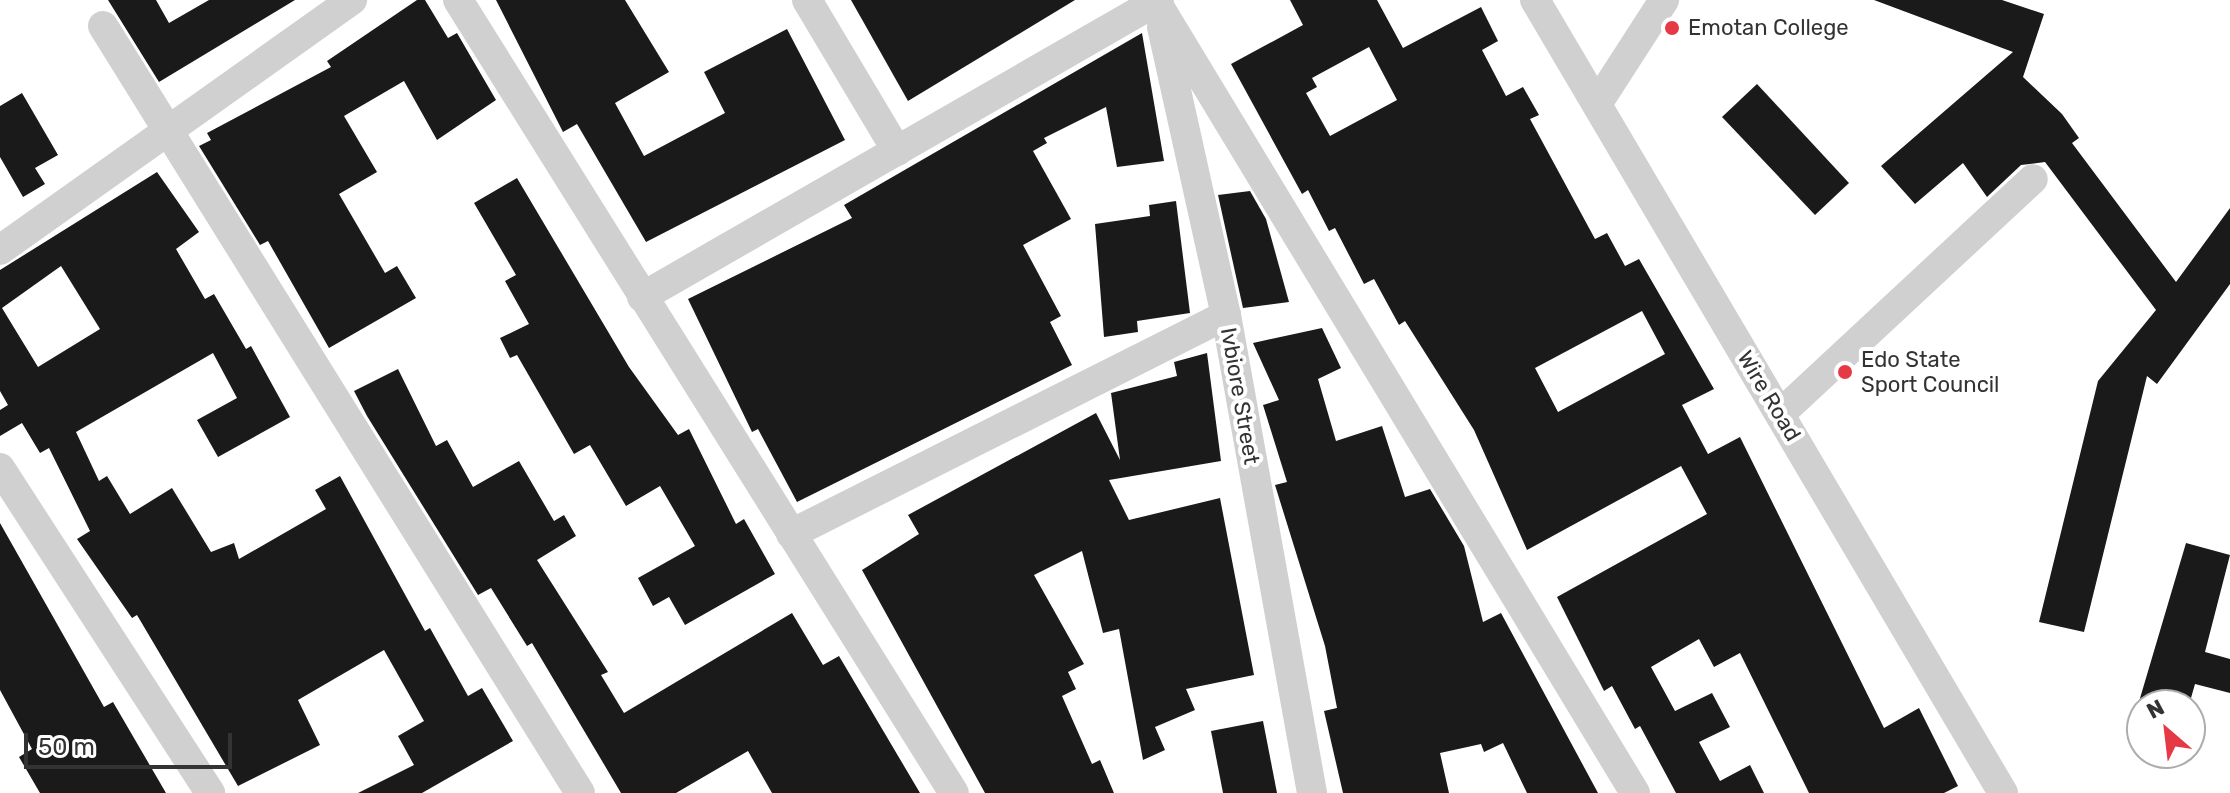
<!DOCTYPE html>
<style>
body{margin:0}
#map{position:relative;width:2230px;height:793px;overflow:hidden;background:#fff;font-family:Rubik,sans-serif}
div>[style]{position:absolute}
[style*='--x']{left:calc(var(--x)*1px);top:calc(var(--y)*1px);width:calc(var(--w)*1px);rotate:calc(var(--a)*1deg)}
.building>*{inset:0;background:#1a1a1a}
.minor>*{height:30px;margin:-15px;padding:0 15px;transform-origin:15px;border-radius:15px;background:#d0d0d0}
.dots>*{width:22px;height:22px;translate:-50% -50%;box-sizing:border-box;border:4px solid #fff;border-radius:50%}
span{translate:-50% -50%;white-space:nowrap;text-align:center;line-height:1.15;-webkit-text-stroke:8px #fff;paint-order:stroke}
.poi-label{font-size:22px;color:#333}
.left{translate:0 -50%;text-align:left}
.street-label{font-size:22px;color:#333}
.north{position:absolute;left:2126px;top:689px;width:80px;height:80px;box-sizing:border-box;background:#fff;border:2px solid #adadad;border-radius:50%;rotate:332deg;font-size:22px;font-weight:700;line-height:32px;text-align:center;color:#333}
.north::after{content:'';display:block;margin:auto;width:28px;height:36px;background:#e63946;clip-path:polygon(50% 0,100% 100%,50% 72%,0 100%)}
.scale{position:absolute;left:24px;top:733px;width:208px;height:36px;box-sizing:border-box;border:4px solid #333;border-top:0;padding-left:10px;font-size:24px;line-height:28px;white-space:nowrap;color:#333;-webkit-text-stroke:6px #fff;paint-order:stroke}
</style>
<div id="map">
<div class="building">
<div style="clip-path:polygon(108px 0,156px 0,169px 23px,209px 0,295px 0,159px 82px)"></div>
<div style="clip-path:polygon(417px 0,425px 0,448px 38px,457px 33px,496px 100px,437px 140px,404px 81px,344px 116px,377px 172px,339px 194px,385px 273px,397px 266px,416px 298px,329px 348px,268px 241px,260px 245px,199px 146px,211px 140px,207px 133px,331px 67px,327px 61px)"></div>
<div style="clip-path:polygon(496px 0,625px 0,669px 72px,615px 103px,644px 156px,725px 113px,704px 72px,787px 29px,845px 140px,646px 242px,577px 124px,563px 132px)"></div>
<div style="clip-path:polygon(851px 0,1075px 0,908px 101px)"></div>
<div style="clip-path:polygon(evenodd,1290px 0,1377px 0,1403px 48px,1481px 7px,1498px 41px,1482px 50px,1506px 96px,1523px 87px,1539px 115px,1530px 119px,1595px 239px,1607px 233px,1625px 266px,1639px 259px,1714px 389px,1682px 405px,1708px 454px,1740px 437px,1884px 728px,1919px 708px,1958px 786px,1944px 793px,1809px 793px,1740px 653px,1714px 667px,1699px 639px,1651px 667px,1675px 711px,1712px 693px,1730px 727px,1699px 742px,1720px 781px,1750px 765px,1764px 793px,1676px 793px,1640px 726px,1635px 729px,1612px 686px,1604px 691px,1557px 597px,1707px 514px,1681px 466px,1527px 550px,1474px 430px,1405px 321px,1399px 325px,1374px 279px,1364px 284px,1335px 228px,1329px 231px,1308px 190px,1302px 194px,1231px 64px,1303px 25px,1290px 0,1369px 47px,1397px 100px,1330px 136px,1306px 93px,1317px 87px,1312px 78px,1369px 47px,1290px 0,1642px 311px,1665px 354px,1558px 412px,1535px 368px,1642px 311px)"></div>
<div style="clip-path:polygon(1874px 0,2002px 0,2044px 14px,2023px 77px,2062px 114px,2079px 138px,2072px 143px,2176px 282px,2230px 208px,2230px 284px,2157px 384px,2147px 376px,2084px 632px,2039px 622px,2098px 381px,2156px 310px,2045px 162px,2021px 165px,1987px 197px,1963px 163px,1915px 204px,1881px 166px,2013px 52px)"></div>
<div style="clip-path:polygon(1142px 33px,1164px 161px,1117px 167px,1106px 107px,1044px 138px,1047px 143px,1033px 151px,1071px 219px,1023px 245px,1061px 316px,1050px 322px,1072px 365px,797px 502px,758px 429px,752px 432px,688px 299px,852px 218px,844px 205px)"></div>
<div style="clip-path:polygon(1757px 84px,1849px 183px,1815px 215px,1722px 117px)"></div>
<div style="clip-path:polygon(22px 93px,58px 155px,35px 168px,45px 184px,23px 197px,0 157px,0 106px)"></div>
<div style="clip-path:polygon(evenodd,157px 172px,199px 232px,176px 249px,205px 299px,214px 294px,246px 349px,251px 346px,290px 417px,218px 457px,197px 420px,237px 398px,213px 353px,76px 432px,99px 481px,107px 476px,130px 514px,172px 488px,211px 552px,234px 543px,239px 559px,326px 509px,315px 490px,340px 476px,425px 631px,430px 628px,468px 696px,482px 688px,513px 741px,422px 793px,358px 793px,414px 765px,398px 736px,424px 721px,384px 650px,298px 700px,320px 745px,238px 786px,137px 615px,132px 618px,77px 539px,90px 531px,49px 448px,40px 453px,22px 423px,0 436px,0 410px,8px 405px,0 391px,0 270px,157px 172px,61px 266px,100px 329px,38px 367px,2px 308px,61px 266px)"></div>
<div style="clip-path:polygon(517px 178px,629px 367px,678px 435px,689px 429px,736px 524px,744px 519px,775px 574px,685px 625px,669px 597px,653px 606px,638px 578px,695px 546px,660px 486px,626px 506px,590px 445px,574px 454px,517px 355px,510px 358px,500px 338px,529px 324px,505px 281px,516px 275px,474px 203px)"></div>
<div style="clip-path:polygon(1250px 191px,1266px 219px,1289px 302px,1243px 308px,1218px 195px)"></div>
<div style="clip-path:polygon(1176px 201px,1190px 313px,1137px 321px,1138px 332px,1104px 337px,1095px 224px,1150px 216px,1149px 205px)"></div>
<div style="clip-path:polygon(1322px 328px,1341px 368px,1318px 379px,1336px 441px,1382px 426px,1405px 497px,1430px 489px,1464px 546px,1483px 622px,1501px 613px,1598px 793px,1527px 793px,1503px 743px,1484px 752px,1481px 744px,1440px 753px,1449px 793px,1343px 793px,1324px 711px,1337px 708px,1325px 646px,1275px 485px,1287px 482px,1263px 405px,1279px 400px,1253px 343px)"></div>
<div style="clip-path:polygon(1207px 353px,1221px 461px,1109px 480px,1129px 520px,1220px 498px,1254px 675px,1186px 689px,1195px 710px,1155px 727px,1165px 750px,1143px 760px,1119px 629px,1103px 633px,1082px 551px,1034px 575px,1084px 664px,1068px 672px,1076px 689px,1062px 696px,1092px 764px,1100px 760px,1114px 793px,985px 793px,862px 570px,919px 534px,908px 515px,1096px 413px,1120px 460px,1111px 393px,1177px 376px,1174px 362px)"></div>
<div style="clip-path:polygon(398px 369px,436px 446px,447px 440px,473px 487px,519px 461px,554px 521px,564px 515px,576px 536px,537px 560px,608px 672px,601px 675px,624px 713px,792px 613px,823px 665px,839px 656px,920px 793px,772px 793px,748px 751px,676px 793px,621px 793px,532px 643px,527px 646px,491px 588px,478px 595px,367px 416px,354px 391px)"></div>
<div style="clip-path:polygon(0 523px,104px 707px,113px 702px,166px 793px,40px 793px,19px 757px,32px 749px,0 690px)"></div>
<div style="clip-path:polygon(2186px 543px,2230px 555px,2205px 652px,2230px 659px,2230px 693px,2195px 684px,2189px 705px,2138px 705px)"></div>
<div style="clip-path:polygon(1263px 721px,1277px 793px,1223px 793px,1211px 731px)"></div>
</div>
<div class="minor">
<div style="--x:458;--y:0;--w:935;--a:57.98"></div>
<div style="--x:807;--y:0;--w:176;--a:59.2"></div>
<div style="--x:1155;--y:0;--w:927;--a:58.81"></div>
<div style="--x:1535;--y:0;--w:921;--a:59.45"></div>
<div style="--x:103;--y:26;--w:903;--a:58.12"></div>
<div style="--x:1162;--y:27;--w:295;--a:77.5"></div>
<div style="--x:1226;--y:315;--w:486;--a:79.8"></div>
<div style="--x:1597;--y:104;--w:124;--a:-57.2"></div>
<div style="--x:0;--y:250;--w:432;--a:-35.4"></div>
<div style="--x:642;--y:297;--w:596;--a:-29.88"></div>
<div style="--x:1780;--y:414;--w:345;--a:-42.9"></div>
<div style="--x:0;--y:468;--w:387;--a:57.1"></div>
<div style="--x:791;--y:534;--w:487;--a:-26.7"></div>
</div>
<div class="dots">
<div style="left:1672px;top:28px;background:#e63946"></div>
<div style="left:1845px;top:372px;background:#e63946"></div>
</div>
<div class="poi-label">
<span class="left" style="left:1688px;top:28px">Emotan College</span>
<span class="left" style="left:1861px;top:372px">Edo State<br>Sport Council</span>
</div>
<div class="street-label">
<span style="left:1240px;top:396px;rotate:80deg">Ivbiore Street</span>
<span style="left:1769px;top:396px;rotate:59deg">Wire Road</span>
</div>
<div class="north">N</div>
<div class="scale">50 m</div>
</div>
